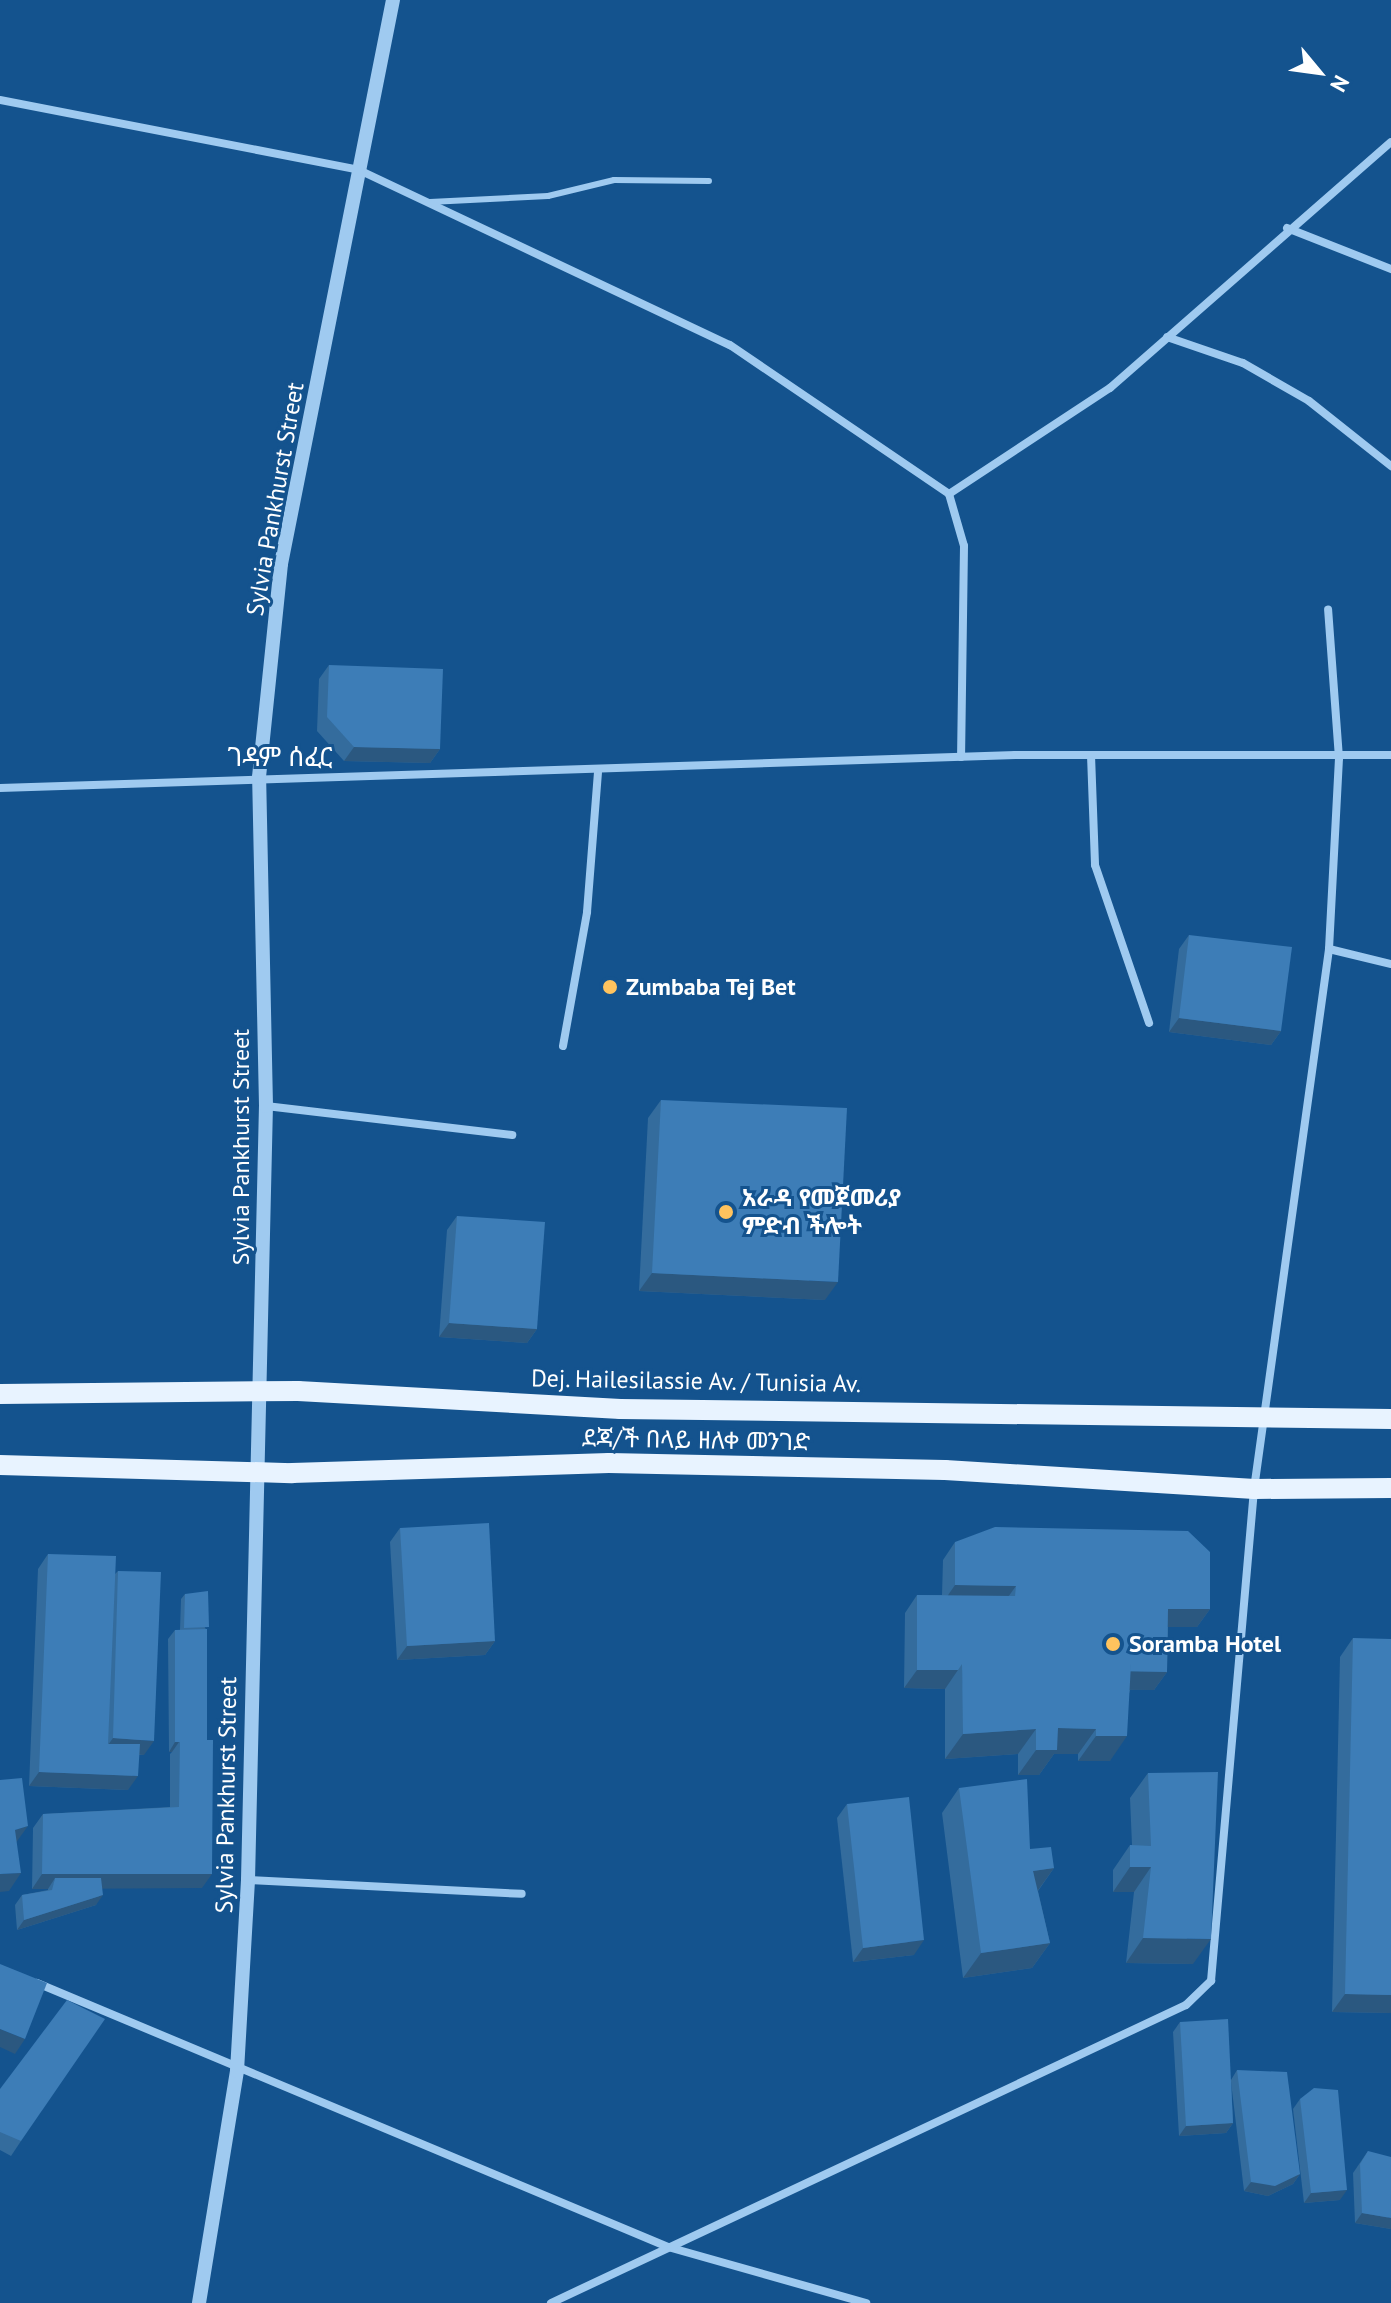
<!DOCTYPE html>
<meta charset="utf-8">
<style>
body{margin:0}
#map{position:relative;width:1391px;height:2303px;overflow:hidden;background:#14538e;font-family:"PT Sans","Noto Sans Ethiopic",sans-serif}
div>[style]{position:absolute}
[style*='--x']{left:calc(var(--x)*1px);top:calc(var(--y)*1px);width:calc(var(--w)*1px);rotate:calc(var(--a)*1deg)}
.service>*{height:6px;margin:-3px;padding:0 3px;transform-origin:3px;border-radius:3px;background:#9fcaf0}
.minor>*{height:8px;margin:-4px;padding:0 4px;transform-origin:4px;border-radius:4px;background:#9fcaf0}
.tertiary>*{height:14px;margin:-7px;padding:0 7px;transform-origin:7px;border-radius:7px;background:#9fcaf0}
.primary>*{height:20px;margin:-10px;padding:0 10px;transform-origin:10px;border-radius:10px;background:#e8f3ff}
.wall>*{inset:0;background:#346c9d}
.shaded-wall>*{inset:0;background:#2b5880}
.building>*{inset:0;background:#3d7db7}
.dots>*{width:22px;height:22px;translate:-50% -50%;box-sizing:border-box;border:4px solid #14538e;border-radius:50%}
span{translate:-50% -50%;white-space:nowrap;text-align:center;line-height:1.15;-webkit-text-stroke:6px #14538e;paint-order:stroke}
.street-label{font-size:24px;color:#fff}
.poi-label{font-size:24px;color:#fff;font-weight:700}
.left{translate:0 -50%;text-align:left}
.neighbourhood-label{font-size:26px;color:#fff}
.north{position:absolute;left:1279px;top:32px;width:80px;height:80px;-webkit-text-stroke:6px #14538e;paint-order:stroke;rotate:119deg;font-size:22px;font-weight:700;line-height:32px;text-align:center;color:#fff}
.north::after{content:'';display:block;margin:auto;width:28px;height:36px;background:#fff;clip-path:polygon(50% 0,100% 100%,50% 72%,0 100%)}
</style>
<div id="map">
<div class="service">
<div style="--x:430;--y:202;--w:118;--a:-2.9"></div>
<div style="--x:548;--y:196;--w:68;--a:-13.6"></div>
<div style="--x:614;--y:180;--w:95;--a:0.6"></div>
</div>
<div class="minor">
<div style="--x:0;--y:100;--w:366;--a:11"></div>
<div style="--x:359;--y:170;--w:410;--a:25.3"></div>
<div style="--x:730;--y:345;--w:265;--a:34.2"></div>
<div style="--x:949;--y:494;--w:54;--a:73.9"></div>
<div style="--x:964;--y:546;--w:211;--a:90.8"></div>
<div style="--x:1287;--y:228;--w:112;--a:21.5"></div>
<div style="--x:1167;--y:337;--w:80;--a:18.9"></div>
<div style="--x:1243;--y:363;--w:76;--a:29.9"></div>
<div style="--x:1309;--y:401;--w:105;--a:38.4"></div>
<div style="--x:949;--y:494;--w:193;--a:-33.4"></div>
<div style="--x:1110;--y:388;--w:373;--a:-41.2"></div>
<div style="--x:1091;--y:755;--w:110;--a:87.9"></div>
<div style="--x:1095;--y:865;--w:167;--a:71.1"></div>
<div style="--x:0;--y:788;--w:1016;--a:-1.86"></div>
<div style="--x:1015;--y:755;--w:376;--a:0"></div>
<div style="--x:1329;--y:949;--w:64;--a:13.6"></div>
<div style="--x:563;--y:1046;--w:136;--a:-79.8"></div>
<div style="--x:587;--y:912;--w:140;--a:-85.5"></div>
<div style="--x:266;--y:1106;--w:248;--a:6.7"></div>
<div style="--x:248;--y:1880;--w:274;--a:2.9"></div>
<div style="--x:37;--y:1983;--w:684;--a:22.7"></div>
<div style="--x:668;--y:2247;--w:206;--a:15.8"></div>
<div style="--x:551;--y:2303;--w:701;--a:-25.14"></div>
<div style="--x:1186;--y:2005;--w:35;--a:-44"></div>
<div style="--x:1211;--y:1981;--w:494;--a:-85"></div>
<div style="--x:1254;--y:1489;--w:545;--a:-82.09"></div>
<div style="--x:1329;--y:949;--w:191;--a:-87"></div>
<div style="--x:1339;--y:758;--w:149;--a:-94.2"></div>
</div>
<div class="tertiary">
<div style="--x:199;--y:2303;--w:235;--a:-80.7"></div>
<div style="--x:237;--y:2071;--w:191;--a:-86.7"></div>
<div style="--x:248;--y:1880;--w:774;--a:-88.67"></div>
<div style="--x:266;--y:1106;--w:329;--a:-91.2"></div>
<div style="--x:259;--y:777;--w:214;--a:-84.1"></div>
<div style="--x:281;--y:564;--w:575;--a:-78.77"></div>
</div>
<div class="primary">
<div style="--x:0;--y:1394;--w:298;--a:-0.6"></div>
<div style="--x:298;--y:1391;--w:323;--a:3.2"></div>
<div style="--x:620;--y:1409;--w:771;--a:0.74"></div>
<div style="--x:0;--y:1465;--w:292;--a:1.6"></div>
<div style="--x:292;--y:1473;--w:317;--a:-1.8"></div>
<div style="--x:609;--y:1463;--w:336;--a:1.2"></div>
<div style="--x:945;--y:1470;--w:310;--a:3.5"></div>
<div style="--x:1254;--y:1489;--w:137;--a:-0.4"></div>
</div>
<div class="wall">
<div style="clip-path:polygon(329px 665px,440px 749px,430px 763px,344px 761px,317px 731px,319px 679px)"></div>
<div style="clip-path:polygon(1189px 935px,1281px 1031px,1271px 1045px,1169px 1032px,1179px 949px)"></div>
<div style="clip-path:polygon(661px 1100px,825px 1300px,639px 1291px,648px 1118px)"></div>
<div style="clip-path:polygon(457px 1216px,537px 1329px,527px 1343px,439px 1337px,447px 1230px)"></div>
<div style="clip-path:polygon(400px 1528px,495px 1641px,485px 1655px,397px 1660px,390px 1542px)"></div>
<div style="clip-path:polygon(955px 1542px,1210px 1609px,1197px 1627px,1168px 1627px,1167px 1672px,1154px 1690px,1130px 1690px,1110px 1761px,1078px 1761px,1078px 1754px,1054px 1754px,1039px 1775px,1018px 1775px,1018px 1754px,945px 1759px,945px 1689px,904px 1688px,905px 1613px,917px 1595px,942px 1595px,943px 1560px)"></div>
<div style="clip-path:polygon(48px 1554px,115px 1574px,118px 1571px,144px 1755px,139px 1755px,128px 1790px,29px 1786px,38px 1569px)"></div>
<div style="clip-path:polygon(185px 1594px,207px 1631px,202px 1888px,102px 1888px,96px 1905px,17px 1930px,15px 1905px,22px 1895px,48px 1890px,48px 1889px,32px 1889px,33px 1828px,43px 1814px,170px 1807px,170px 1754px,172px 1752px,169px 1752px,168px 1639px,175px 1630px,180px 1630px,181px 1599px)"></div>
<div style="clip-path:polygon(1353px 1638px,1391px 2013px,1332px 2012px,1340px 1657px)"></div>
<div style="clip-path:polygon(1148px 1773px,1193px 1964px,1126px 1963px,1134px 1892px,1113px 1892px,1113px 1870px,1130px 1845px,1132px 1845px,1130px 1798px)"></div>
<div style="clip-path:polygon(959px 1788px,1030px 1849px,1054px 1868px,1038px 1891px,1050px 1943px,1032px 1968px,963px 1978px,942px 1813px)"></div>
<div style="clip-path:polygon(847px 1804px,914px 1955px,853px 1962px,837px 1818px)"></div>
<div style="clip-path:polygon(1180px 2022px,1231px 2080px,1237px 2070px,1300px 2174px,1293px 2184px,1268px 2196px,1244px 2191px,1231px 2082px,1233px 2123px,1226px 2133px,1179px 2136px,1173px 2032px)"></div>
<div style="clip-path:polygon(0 2089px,21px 2141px,11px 2156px,0 2150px)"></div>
<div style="clip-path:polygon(1300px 2099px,1340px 2200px,1304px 2203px,1293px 2109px)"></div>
<div style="clip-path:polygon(1368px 2151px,1391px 2229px,1355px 2223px,1353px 2173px)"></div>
</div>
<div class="shaded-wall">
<div style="clip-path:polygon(354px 747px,440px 749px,430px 763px,344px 761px)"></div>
<div style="clip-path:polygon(1179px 1018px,1281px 1031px,1271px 1045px,1169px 1032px)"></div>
<div style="clip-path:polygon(652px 1273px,838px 1282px,825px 1300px,639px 1291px)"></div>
<div style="clip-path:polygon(449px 1323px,537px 1329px,527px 1343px,439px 1337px)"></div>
<div style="clip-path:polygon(955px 1585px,1016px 1586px,1003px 1604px,942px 1604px)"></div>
<div style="clip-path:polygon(1168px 1609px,1210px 1609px,1197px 1627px,1156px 1627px)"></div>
<div style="clip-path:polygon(495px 1641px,485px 1655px,397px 1660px,407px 1646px)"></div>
<div style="clip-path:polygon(917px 1670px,958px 1670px,945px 1689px,904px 1688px)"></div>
<div style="clip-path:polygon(962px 1670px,1167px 1672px,1154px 1690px,963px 1689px)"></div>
<div style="clip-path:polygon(1058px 1728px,1096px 1729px,1078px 1754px,1054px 1754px,1039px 1775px,1018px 1775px,1036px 1750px)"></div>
<div style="clip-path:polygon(1036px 1729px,1018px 1754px,945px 1759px,963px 1734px)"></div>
<div style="clip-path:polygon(1096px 1736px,1127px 1736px,1110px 1761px,1078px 1761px)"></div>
<div style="clip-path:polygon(113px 1738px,154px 1741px,144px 1755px,103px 1752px)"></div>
<div style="clip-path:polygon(175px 1742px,179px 1742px,172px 1752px,169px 1752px)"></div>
<div style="clip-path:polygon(39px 1772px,138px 1776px,128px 1790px,29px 1786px)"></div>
<div style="clip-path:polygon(28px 1826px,15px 1844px,15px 1830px)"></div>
<div style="clip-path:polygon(1130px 1867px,1151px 1867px,1134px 1892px,1113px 1892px)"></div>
<div style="clip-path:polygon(1054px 1868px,1036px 1893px,1033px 1871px)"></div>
<div style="clip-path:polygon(21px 1873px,9px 1891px,0 1892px,0 1874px)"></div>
<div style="clip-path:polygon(42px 1874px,212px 1874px,202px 1888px,53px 1889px,55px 1878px,48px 1889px,32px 1889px)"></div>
<div style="clip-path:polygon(103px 1895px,96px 1905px,17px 1930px,24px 1920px)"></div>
<div style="clip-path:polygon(1143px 1938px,1211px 1939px,1193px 1964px,1126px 1963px)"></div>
<div style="clip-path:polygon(924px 1940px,914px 1955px,853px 1962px,863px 1948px)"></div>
<div style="clip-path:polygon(1050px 1943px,1032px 1968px,963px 1978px,981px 1953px)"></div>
<div style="clip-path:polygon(1345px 1994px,1391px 1995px,1391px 2013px,1332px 2012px)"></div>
<div style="clip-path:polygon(0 2029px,25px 2039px,15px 2054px,0 2047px)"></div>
<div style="clip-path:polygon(1233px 2123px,1226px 2133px,1179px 2136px,1186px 2126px)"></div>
<div style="clip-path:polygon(1300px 2174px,1293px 2184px,1268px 2196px,1244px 2191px,1251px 2182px)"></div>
<div style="clip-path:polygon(1347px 2190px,1340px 2200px,1304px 2203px,1311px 2193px)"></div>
<div style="clip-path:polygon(1362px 2213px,1391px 2218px,1391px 2229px,1355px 2223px)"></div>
</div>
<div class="building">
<div style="clip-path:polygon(329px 665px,443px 669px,440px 749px,354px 747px,327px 717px)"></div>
<div style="clip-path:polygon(1189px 935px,1292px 947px,1281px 1031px,1179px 1018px)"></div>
<div style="clip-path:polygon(661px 1100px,847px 1108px,838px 1282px,652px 1273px)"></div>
<div style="clip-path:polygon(457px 1216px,545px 1222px,537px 1329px,449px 1323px)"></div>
<div style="clip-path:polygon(489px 1523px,495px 1641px,407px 1646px,400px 1528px)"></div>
<div style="clip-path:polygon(995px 1527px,1188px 1531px,1210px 1552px,1210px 1609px,1168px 1609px,1167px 1672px,1130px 1671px,1131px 1664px,962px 1664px,958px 1670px,917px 1670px,917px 1595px,1015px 1596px,1016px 1586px,955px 1585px,955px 1542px)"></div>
<div style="clip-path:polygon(48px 1554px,116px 1556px,108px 1744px,140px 1744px,138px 1776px,39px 1772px)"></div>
<div style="clip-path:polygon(118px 1571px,161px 1572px,154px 1741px,113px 1738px)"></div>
<div style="clip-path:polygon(208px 1591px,209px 1627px,184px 1628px,185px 1594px)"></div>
<div style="clip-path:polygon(207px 1629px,207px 1740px,180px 1740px,180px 1742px,175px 1742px,175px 1630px)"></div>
<div style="clip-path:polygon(1353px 1638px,1391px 1639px,1391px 1995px,1345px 1994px)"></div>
<div style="clip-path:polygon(962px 1664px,1131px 1664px,1127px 1736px,1096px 1736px,1096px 1729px,1058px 1728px,1057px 1750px,1036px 1750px,1036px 1729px,963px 1734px)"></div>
<div style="clip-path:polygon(180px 1740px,213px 1740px,212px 1874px,42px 1874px,43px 1814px,179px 1807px)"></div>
<div style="clip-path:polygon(1218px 1772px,1211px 1939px,1143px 1938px,1151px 1867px,1130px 1867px,1130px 1845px,1151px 1846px,1148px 1773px)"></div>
<div style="clip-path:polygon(22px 1778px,28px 1826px,15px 1830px,21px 1873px,0 1874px,0 1780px)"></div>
<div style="clip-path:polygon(1027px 1779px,1030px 1849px,1051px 1847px,1054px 1868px,1033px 1871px,1050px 1943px,981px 1953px,959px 1788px)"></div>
<div style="clip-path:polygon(909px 1797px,924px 1940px,863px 1948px,847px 1804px)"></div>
<div style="clip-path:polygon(55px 1878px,101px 1878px,103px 1895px,24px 1920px,22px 1895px,52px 1890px)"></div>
<div style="clip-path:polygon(0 1964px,47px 1983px,25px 2039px,0 2029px)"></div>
<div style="clip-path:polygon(67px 2000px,105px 2019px,21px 2141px,0 2132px,0 2089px)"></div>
<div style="clip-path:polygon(1228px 2019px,1233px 2123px,1186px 2126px,1180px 2022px)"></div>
<div style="clip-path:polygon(1237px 2070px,1287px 2072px,1300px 2174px,1275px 2186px,1251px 2182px)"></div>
<div style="clip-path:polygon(1314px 2088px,1338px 2090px,1347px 2190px,1311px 2193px,1300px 2099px)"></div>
<div style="clip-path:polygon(1368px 2151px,1391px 2157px,1391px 2218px,1362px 2213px,1360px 2164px)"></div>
</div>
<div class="dots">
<div style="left:610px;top:987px;background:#ffc35e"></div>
<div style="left:726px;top:1212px;background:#ffc35e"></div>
<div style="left:1113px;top:1644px;background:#ffc35e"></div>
</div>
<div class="street-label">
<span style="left:275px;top:499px;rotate:-80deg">Sylvia Pankhurst Street</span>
<span style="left:241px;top:1147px;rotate:-90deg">Sylvia Pankhurst Street</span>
<span style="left:696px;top:1381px;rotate:1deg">Dej. Hailesilassie Av. / Tunisia Av.</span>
<span style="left:696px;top:1440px;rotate:1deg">ደጃ/ች በላይ ዘለቀ መንገድ</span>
<span style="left:226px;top:1795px;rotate:-89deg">Sylvia Pankhurst Street</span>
</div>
<div class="poi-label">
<span class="left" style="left:626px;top:987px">Zumbaba Tej Bet</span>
<span class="left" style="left:742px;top:1212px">አራዳ የመጀመሪያ<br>ምድብ ችሎት</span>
<span class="left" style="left:1129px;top:1644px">Soramba Hotel</span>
</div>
<div class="neighbourhood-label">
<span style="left:280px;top:757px">ገዳም ሰፈር</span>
</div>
<div class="north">N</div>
</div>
